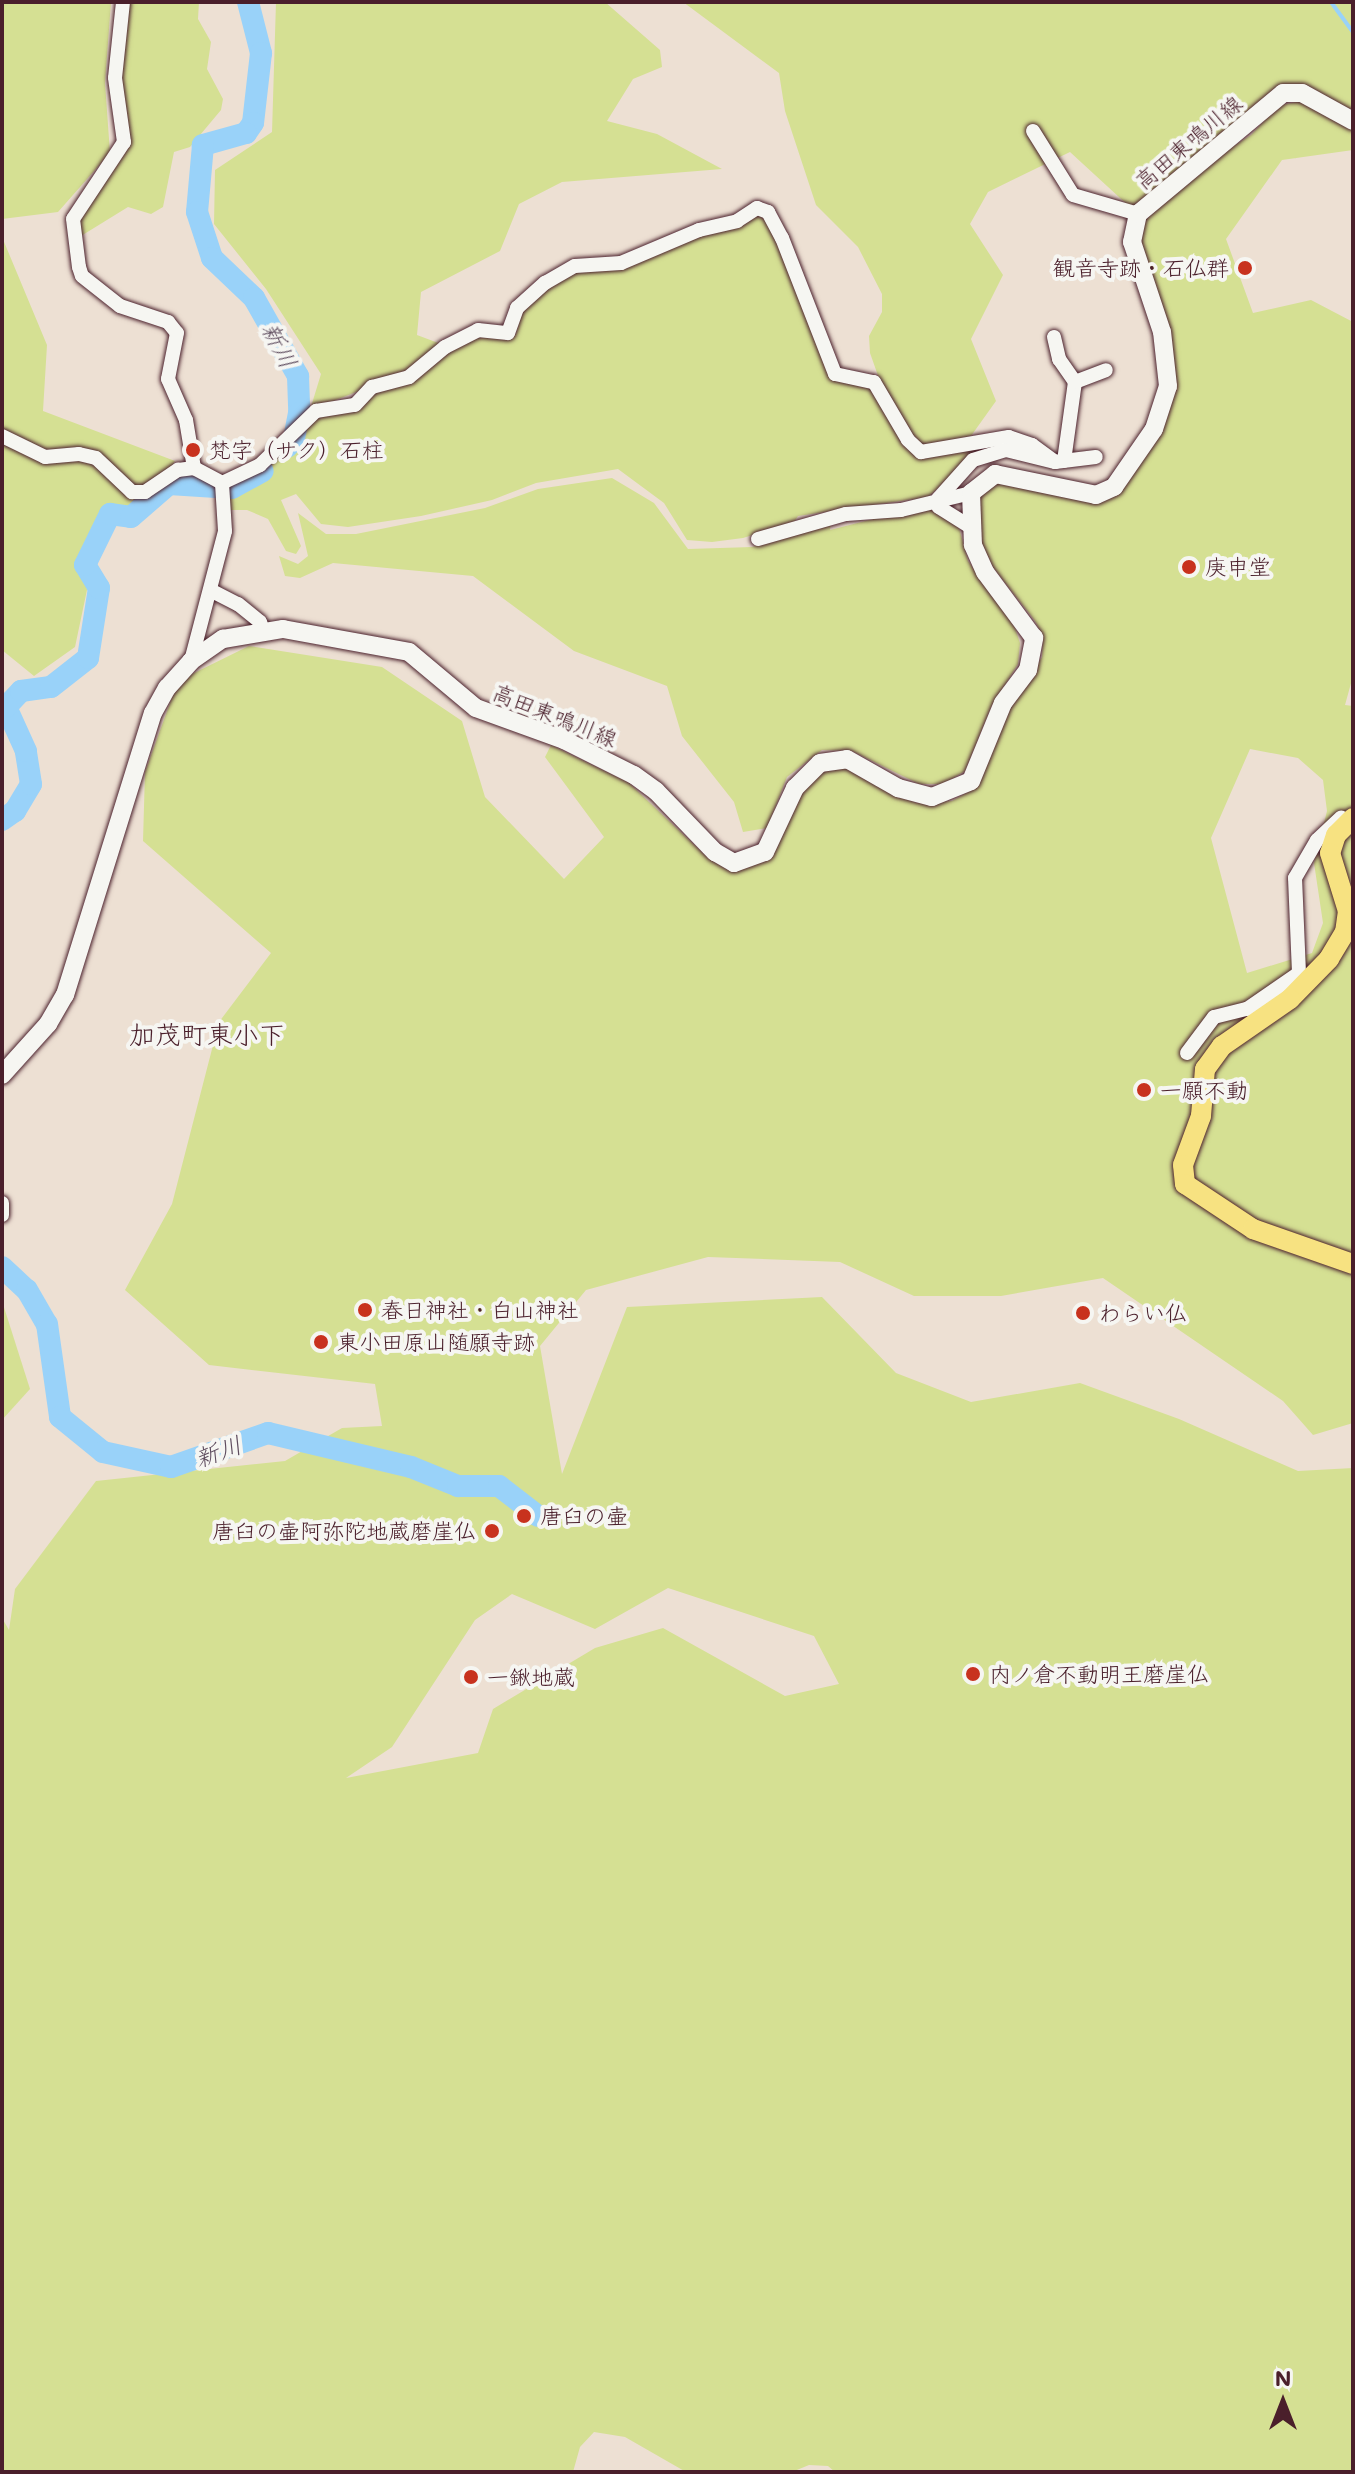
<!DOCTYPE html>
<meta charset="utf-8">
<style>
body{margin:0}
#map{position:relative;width:1355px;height:2474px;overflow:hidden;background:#ede0d3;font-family:Mali,"Klee One",sans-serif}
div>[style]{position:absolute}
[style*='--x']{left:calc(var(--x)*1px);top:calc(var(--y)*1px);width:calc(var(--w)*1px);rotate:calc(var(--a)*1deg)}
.green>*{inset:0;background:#d5e093}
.stream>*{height:4px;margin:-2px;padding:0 2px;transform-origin:2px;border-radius:2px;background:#99d2f9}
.river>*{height:22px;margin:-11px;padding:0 11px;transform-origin:11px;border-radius:11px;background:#99d2f9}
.roads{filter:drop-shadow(0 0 2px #4a1f2b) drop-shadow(0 0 2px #4a1f2b)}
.street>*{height:14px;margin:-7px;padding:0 7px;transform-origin:7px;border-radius:7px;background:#f6f6f2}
.secondary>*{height:18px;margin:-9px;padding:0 9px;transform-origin:9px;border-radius:9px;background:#f6f6f2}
.primary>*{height:20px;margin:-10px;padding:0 10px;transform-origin:10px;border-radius:10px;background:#f7e281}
.dots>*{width:22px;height:22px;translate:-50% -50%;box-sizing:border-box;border:4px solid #f6f6f2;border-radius:50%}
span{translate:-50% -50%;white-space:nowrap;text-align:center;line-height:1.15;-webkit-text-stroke:8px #f6f6f2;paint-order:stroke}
.street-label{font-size:22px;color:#4a1f2b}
.poi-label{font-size:22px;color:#4a1f2b}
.right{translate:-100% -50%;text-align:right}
.left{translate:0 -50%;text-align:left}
.water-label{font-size:24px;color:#5e4c5e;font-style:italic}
.quarter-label{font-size:26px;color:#4a1f2b}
.frame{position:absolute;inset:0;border:4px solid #4a1f2b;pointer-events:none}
.north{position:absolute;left:1243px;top:2362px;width:80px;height:80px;-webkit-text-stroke:6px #f6f6f2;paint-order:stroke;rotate:0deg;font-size:22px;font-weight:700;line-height:32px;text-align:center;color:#4a1f2b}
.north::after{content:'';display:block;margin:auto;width:28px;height:36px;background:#4a1f2b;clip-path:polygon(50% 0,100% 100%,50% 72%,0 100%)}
</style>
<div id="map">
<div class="green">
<div style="clip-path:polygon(2px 2px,111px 2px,105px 83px,110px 153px,58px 212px,2px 219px)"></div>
<div style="clip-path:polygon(127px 2px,199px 2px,198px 19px,211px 42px,207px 69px,223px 99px,221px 110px,190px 147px,174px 152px,163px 207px,151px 214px,128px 207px,81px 236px,77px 217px,127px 148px,118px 73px)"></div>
<div style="clip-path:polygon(276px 2px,605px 2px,660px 50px,662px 67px,633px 79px,607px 121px,657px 134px,722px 169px,562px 182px,519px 204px,500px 251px,421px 292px,417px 335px,441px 344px,410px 371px,310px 410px,321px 374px,266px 289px,214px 224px,215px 170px,272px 132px)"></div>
<div style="clip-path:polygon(683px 2px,1353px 2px,1353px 113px,1304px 85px,1274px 89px,1132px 209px,1070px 152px,988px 192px,970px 224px,1003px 275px,971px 339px,996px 401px,971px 436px,920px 446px,887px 401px,870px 353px,869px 336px,882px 312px,882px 294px,858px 247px,816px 205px,785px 111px,779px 73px)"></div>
<div style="clip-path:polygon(evenodd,1300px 101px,1353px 130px,1353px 150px,1282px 160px,1226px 239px,1253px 313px,1311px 300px,1353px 322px,1353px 676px,1345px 705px,1353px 706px,1353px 1423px,1313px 1435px,1283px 1401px,1103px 1278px,1001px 1296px,914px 1296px,840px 1262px,708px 1257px,586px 1290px,540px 1346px,562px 1474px,627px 1307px,822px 1297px,896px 1373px,971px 1402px,1080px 1383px,1179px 1419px,1298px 1471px,1353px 1468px,1353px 2472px,835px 2472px,828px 2466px,809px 2465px,792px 2472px,686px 2472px,625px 2437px,594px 2432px,580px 2447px,573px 2472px,2px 2472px,2px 1618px,9px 1630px,15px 1589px,96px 1481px,285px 1461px,342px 1428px,382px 1426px,375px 1384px,209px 1365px,125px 1290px,172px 1204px,219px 1022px,271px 953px,143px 841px,145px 772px,174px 692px,188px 676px,249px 646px,382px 667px,462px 721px,485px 797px,564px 879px,604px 837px,545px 757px,551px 745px,629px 783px,709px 859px,733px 872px,771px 859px,802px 793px,824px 770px,845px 767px,916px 803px,952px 801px,977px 787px,1011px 707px,1042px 657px,1043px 636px,1035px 621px,993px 567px,981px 542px,979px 497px,997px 483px,1097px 504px,1120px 493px,1161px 433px,1176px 387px,1170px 330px,1141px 241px,1145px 220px,1209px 162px,1251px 135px,1278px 106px,1300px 101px,1250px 749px,1298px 758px,1323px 780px,1327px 811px,1314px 863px,1323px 923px,1312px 953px,1247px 973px,1211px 838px,1250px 749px,1300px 101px,668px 1588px,814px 1636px,839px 1684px,785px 1696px,663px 1628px,595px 1648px,493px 1709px,478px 1753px,346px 1778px,392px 1747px,475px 1620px,512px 1594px,595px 1629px,668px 1588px)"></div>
<div style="clip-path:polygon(761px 214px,772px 230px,833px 380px,869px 387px,911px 450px,1017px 443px,975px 455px,928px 497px,798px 516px,794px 522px,743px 538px,712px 542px,687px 540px,664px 503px,618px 469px,536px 483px,492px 500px,421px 516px,348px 527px,321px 524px,296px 494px,281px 500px,301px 546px,296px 554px,286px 551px,268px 519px,247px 510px,229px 510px,228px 485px,316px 416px,376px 392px,479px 334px,505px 339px,516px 334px,521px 309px,555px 278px)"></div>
<div style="clip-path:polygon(2px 237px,47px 345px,43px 411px,175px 461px,141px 514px,104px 509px,75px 647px,34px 676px,2px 650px)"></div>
<div style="clip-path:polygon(612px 478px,654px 503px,688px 549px,752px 547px,831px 521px,830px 530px,928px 505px,958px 524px,968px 561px,1014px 625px,1020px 643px,1018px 664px,991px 707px,965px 771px,943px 784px,919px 784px,852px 751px,822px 750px,787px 777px,767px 828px,743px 832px,734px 802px,682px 736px,667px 686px,574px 651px,473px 576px,333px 563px,300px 578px,285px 576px,279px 556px,298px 564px,308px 556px,298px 513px,326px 534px,356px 534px,485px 508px,538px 489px)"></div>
<div style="clip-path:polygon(2px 1301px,30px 1389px,2px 1420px)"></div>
</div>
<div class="stream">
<div style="--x:1331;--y:2;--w:37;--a:54"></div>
</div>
<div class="river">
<div style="--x:248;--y:2;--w:53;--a:75.7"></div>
<div style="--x:261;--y:53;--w:70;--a:96.5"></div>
<div style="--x:253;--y:123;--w:12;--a:125"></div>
<div style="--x:246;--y:133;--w:45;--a:164.4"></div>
<div style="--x:203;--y:145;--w:67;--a:95.1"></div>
<div style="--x:197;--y:212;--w:48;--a:71.9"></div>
<div style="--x:212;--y:258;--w:58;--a:43.6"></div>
<div style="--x:254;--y:298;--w:90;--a:60.6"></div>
<div style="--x:298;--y:376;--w:37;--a:88"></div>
<div style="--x:299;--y:413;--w:25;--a:101"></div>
<div style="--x:294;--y:438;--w:11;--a:128"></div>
<div style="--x:2;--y:820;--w:16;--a:-35"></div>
<div style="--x:15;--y:811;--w:31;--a:-59"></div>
<div style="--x:31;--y:784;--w:33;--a:-99"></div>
<div style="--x:26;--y:751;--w:48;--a:-114.4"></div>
<div style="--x:6;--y:707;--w:22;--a:-47"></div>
<div style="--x:21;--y:691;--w:30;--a:-8"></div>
<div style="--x:51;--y:687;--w:47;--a:-38.1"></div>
<div style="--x:88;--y:658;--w:71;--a:-81.1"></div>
<div style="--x:99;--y:588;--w:27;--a:-121"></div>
<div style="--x:85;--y:565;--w:57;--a:-63.9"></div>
<div style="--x:110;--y:514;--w:21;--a:8"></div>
<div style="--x:131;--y:517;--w:50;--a:-41"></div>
<div style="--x:169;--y:484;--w:63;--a:3.6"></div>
<div style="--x:232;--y:488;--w:35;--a:-29"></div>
<div style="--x:2;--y:1267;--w:34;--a:43"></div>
<div style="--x:27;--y:1290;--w:39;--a:60"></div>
<div style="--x:47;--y:1324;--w:94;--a:82"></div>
<div style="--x:60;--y:1417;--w:55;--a:39.1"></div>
<div style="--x:103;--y:1452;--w:70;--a:12.4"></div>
<div style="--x:171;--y:1467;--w:103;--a:-19.3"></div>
<div style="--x:268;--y:1433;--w:147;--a:13.4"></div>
<div style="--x:411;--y:1467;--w:51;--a:22"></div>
<div style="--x:458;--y:1486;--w:41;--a:0"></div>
<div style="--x:499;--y:1486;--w:49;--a:37.6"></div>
</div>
<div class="roads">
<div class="street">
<div style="--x:123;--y:2;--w:76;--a:96"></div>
<div style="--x:115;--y:78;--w:65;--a:82"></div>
<div style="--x:124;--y:142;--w:92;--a:123.5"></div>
<div style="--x:73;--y:219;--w:48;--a:82.9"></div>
<div style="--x:79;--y:267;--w:9;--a:72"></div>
<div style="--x:82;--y:276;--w:48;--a:38.3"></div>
<div style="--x:120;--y:306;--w:51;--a:18.4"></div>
<div style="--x:168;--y:322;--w:14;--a:51"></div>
<div style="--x:177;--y:333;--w:47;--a:101.1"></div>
<div style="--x:168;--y:379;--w:45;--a:66.3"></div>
<div style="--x:186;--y:420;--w:49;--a:80.5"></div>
<div style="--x:1033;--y:131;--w:75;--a:58"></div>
<div style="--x:1073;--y:195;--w:68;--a:16.3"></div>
<div style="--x:1054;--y:337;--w:23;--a:77"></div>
<div style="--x:1059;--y:359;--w:28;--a:55"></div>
<div style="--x:2;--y:436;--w:48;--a:26"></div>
<div style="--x:45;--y:457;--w:34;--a:-5"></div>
<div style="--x:79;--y:454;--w:17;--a:13"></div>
<div style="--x:96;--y:458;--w:50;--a:43.4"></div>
<div style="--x:132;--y:492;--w:13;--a:0"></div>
<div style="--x:145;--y:492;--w:40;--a:-34"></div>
<div style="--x:178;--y:470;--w:16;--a:-7"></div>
<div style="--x:194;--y:468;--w:32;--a:28"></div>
<div style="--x:222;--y:483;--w:42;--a:-25.3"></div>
<div style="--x:260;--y:465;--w:78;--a:-44"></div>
<div style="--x:316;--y:411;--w:39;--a:-9"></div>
<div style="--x:355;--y:405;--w:25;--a:-47"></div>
<div style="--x:372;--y:387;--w:38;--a:-15"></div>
<div style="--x:409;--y:377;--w:47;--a:-39.8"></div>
<div style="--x:445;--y:347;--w:37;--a:-27"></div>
<div style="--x:478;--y:330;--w:30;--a:6"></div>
<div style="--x:508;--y:333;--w:27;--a:-70"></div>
<div style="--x:517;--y:308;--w:38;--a:-42"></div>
<div style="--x:545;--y:283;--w:34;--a:-30"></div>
<div style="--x:575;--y:266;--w:46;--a:-3.7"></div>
<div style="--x:621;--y:263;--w:85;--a:-22.9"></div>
<div style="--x:699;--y:230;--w:39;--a:-13"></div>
<div style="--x:737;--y:221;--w:24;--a:-33"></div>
<div style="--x:757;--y:208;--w:12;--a:20"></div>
<div style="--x:768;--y:212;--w:30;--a:62"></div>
<div style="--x:782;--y:238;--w:146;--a:68.7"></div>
<div style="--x:835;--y:374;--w:40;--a:12"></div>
<div style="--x:874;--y:382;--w:67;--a:59.6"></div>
<div style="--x:908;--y:440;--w:18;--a:43"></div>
<div style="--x:921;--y:452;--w:89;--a:-9.7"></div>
<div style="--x:1009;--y:437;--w:24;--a:19"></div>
<div style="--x:1032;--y:445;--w:29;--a:36"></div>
<div style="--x:1064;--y:461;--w:80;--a:-82.1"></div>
<div style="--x:1075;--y:382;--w:33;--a:-21"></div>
<div style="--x:969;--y:526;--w:36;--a:-148"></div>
<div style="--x:939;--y:507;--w:8;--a:-97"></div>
<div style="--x:938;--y:499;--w:52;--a:-48.1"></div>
<div style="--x:973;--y:460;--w:34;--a:-17"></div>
<div style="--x:1006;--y:450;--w:50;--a:13.8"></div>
<div style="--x:1055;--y:462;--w:41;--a:-7"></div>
<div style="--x:758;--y:539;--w:91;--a:-15.9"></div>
<div style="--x:846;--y:514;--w:55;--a:-4.2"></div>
<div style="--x:901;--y:510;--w:72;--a:-13.7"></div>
<div style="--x:212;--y:591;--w:29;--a:27"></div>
<div style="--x:238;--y:604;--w:28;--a:39"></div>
<div style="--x:260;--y:622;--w:9;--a:69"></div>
<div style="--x:191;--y:661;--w:134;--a:-75.3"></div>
<div style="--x:225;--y:531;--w:48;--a:-93.6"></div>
<div style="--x:1187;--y:1053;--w:45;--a:-53.1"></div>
<div style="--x:1214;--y:1017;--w:34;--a:-14"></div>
<div style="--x:1247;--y:1009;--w:63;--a:-34.7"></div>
<div style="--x:1299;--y:973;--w:95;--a:-92.4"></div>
<div style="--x:1295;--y:878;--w:44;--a:-59.9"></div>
<div style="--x:1317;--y:840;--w:33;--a:-43"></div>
<div style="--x:2;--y:1203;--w:12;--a:90"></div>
</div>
<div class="secondary">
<div style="--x:2;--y:1075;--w:69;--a:-48"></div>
<div style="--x:48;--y:1024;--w:34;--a:-60"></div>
<div style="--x:65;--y:995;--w:295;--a:-72.7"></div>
<div style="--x:153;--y:713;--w:29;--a:-61"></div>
<div style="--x:167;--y:688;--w:36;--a:-48"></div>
<div style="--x:191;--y:661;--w:39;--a:-35"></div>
<div style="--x:223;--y:639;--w:61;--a:-9.5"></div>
<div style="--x:283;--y:629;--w:128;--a:10.3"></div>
<div style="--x:409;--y:652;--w:87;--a:39.9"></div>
<div style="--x:476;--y:708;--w:94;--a:20"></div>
<div style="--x:564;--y:740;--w:78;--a:26.6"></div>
<div style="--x:634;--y:775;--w:27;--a:36"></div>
<div style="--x:656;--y:791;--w:85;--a:46"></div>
<div style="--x:715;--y:852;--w:22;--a:30"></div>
<div style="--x:734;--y:863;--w:33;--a:-20"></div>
<div style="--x:765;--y:852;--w:71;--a:-64.9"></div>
<div style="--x:795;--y:788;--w:35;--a:-45"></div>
<div style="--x:820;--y:763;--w:27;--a:-8"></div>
<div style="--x:847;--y:759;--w:59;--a:29.6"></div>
<div style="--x:898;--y:788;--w:35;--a:15"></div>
<div style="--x:932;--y:797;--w:42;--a:-22.3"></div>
<div style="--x:971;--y:781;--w:84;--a:-67.7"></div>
<div style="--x:1003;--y:703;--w:41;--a:-52.9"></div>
<div style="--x:1028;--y:670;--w:33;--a:-79"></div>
<div style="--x:1034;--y:638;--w:82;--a:-126.6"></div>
<div style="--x:985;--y:572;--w:30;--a:-114"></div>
<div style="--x:973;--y:545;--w:52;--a:-92.2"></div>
<div style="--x:971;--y:493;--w:31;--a:-38"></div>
<div style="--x:995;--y:474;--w:103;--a:11.7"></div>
<div style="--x:1096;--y:495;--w:20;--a:-24"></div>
<div style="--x:1114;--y:487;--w:70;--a:-55.4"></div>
<div style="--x:1154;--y:429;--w:45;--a:-72"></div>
<div style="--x:1168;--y:386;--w:54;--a:-96.3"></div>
<div style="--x:1162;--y:332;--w:95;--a:-108.4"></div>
<div style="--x:1132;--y:242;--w:29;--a:-78"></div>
<div style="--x:1138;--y:214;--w:189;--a:-39.8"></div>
<div style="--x:1283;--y:93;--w:19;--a:0"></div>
<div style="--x:1302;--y:93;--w:58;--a:28.8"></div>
</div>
<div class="primary">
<div style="--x:1353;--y:818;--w:24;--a:135"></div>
<div style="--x:1336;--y:835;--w:19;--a:108"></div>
<div style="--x:1330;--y:853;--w:61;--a:72.8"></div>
<div style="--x:1348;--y:911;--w:21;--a:98"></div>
<div style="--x:1345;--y:932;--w:31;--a:121"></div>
<div style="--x:1329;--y:959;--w:56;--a:134.3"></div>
<div style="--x:1290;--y:999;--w:83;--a:145.3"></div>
<div style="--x:1222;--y:1046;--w:29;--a:126"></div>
<div style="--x:1205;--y:1069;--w:47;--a:94.9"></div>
<div style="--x:1201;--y:1116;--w:52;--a:110.2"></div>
<div style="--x:1183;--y:1165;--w:19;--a:84"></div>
<div style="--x:1185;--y:1184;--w:82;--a:33.5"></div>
<div style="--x:1253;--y:1229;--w:106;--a:19.3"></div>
</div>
</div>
<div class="dots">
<div style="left:1245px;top:268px;background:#c8321e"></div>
<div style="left:193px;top:450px;background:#c8321e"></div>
<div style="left:1189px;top:567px;background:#c8321e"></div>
<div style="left:1144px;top:1090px;background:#c8321e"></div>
<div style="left:365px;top:1310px;background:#c8321e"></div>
<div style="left:1083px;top:1313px;background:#c8321e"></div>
<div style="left:321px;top:1342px;background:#c8321e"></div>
<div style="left:524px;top:1516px;background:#c8321e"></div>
<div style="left:492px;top:1531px;background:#c8321e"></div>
<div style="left:973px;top:1674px;background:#c8321e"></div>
<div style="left:471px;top:1677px;background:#c8321e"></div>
</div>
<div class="street-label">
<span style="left:1188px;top:142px;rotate:-40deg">高田東鳴川線</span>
<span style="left:555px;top:715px;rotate:22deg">高田東鳴川線</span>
</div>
<div class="poi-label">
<span class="right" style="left:1229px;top:268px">観音寺跡・石仏群</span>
<span class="left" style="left:209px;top:450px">梵字（サク）石柱</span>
<span class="left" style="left:1205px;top:567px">庚申堂</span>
<span class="left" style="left:1160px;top:1090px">一願不動</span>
<span class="left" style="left:381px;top:1310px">春日神社・白山神社</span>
<span class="left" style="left:1099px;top:1313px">わらい仏</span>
<span class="left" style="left:337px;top:1342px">東小田原山随願寺跡</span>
<span class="left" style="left:540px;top:1516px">唐臼の壷</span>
<span class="right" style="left:476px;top:1531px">唐臼の壷阿弥陀地蔵磨崖仏</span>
<span class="left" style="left:989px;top:1674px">内ノ倉不動明王磨崖仏</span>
<span class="left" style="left:487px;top:1677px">一鍬地蔵</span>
</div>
<div class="water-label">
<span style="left:280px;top:345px;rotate:63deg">新川</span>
<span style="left:218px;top:1451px;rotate:-20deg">新川</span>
</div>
<div class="quarter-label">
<span style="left:207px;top:1035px">加茂町東小下</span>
</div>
<div class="frame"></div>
<div class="north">N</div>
</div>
